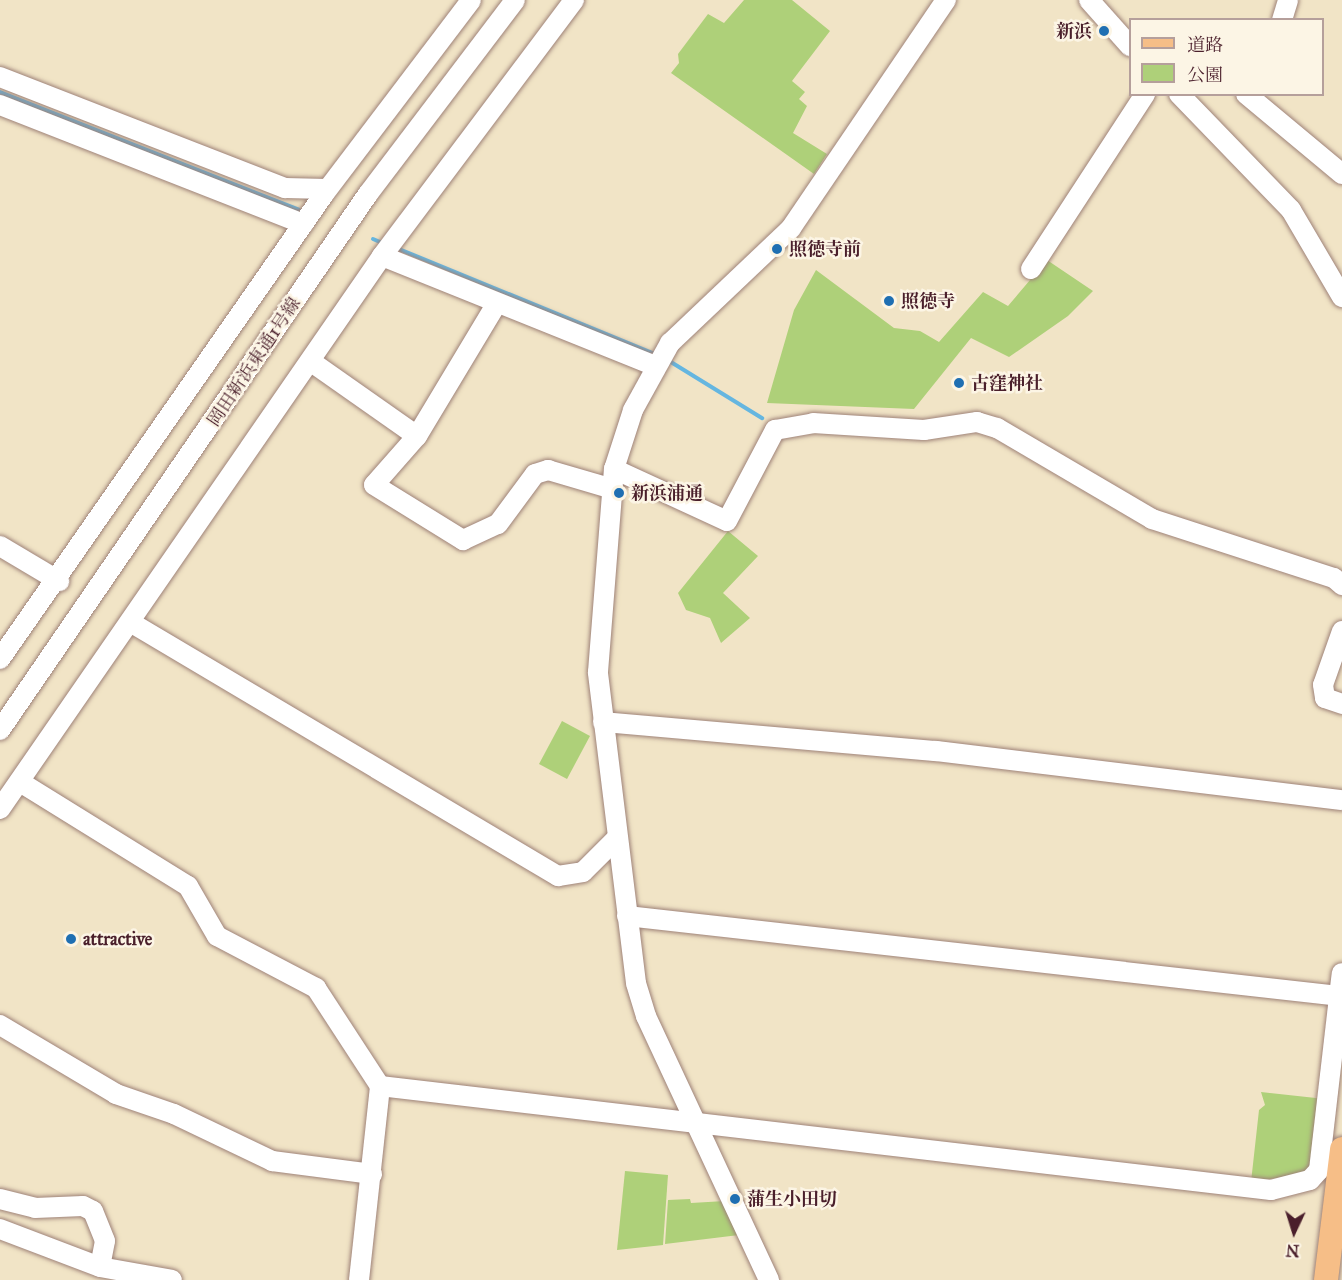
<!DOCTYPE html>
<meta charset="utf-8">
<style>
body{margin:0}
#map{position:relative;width:1342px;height:1280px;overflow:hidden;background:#f1e4c6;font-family:"IM FELL Great Primer","Noto Serif JP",serif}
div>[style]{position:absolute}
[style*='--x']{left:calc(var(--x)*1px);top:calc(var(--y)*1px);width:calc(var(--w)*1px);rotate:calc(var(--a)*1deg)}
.green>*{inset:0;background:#aed079}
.stream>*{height:4px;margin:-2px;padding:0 2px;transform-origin:2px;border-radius:2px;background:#65b6e0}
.roads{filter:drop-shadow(0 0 2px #9e8278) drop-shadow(0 0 2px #9e8278)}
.minor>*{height:20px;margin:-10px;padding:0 10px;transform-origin:10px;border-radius:10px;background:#fff}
.major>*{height:24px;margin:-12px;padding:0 12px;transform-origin:12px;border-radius:12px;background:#f6be87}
.dots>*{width:16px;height:16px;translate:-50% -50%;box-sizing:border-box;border:3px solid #fcf5e5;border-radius:50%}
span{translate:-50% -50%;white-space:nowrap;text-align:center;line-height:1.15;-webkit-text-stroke:5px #fcf5e5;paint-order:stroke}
.poi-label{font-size:18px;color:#4a1f2b;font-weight:700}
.right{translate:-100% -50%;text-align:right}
.left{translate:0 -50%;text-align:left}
.street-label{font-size:18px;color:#4a1f2b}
.legend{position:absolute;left:1129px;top:18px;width:195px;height:78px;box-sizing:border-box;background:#fcf5e5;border:2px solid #b59f9b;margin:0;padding:8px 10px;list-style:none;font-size:18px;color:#4a1f2b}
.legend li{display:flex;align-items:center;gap:12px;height:30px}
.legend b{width:30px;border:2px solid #b59f9b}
.north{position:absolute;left:1264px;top:1202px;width:60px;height:60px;-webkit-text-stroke:4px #fcf5e5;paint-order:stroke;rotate:184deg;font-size:16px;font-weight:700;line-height:24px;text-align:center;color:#4a1f2b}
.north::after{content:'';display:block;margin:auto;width:21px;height:27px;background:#4a1f2b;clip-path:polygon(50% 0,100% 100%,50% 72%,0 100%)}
</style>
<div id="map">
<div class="green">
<div style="clip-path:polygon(744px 0,792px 0,830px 31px,792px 81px,805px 92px,799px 99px,807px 106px,793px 133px,827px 154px,814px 174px,671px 73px,679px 63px,678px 54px,708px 14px,724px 23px)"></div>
<div style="clip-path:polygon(1047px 260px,1093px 291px,1068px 316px,1009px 357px,971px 338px,914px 409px,767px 403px,794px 310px,816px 270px,894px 328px,920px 331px,939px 342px,983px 292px,1008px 306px)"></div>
<div style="clip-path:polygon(728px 531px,758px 556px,723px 593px,750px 618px,721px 643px,710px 618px,686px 610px,678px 593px)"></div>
<div style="clip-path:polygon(562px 721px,590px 736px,567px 779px,539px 764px)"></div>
<div style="clip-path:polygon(1261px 1092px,1325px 1099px,1317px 1162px,1302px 1174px,1251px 1182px,1259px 1110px,1265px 1105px)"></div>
<div style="clip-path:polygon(625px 1171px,668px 1175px,663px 1245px,617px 1250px)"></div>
<div style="clip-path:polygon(690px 1199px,691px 1203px,725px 1201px,739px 1235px,665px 1244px,668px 1200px)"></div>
</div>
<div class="stream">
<div style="--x:0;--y:92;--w:321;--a:21.5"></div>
<div style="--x:373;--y:239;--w:13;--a:23"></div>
<div style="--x:394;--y:247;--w:284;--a:22.3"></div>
<div style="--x:666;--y:359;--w:113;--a:31.6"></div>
</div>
<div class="roads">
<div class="minor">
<div style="--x:1089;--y:0;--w:62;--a:48.3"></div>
<div style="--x:1282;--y:20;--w:21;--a:-73"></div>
<div style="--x:0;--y:77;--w:306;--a:21.3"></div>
<div style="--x:285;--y:188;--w:42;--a:1.4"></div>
<div style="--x:1179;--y:94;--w:161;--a:46"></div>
<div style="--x:1291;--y:210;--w:101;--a:59.6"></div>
<div style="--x:1246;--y:94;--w:125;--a:39.8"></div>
<div style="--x:0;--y:105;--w:326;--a:21.4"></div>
<div style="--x:382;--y:256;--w:294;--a:21.9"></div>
<div style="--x:1031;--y:269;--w:209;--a:-56.9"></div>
<div style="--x:497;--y:303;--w:155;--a:121"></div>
<div style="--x:417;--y:436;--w:65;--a:131.3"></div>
<div style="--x:374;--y:485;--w:105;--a:31.7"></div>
<div style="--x:463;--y:540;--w:38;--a:-25"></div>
<div style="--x:498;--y:524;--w:62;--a:-53.5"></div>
<div style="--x:535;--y:474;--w:14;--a:-17"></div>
<div style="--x:548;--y:470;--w:68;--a:16.3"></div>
<div style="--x:313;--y:363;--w:127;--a:35.1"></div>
<div style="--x:614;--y:469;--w:124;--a:24.7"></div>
<div style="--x:727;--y:521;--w:103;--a:-62.2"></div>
<div style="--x:775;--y:430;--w:39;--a:-10"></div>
<div style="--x:813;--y:423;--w:111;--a:3.6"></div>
<div style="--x:924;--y:430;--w:54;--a:-8.6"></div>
<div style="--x:977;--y:422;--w:21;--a:17"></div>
<div style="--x:997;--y:428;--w:180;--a:30.4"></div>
<div style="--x:1152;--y:519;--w:191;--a:18"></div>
<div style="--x:1334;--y:578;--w:11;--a:41"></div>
<div style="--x:0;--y:546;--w:69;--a:30.7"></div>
<div style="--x:130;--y:622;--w:498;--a:30.7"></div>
<div style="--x:558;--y:876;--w:25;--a:-9"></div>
<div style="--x:583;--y:872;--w:49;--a:-45"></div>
<div style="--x:1342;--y:631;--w:57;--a:109.4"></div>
<div style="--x:1323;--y:685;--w:13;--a:81"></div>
<div style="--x:1325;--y:698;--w:18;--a:19"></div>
<div style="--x:0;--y:659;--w:567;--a:-55.13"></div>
<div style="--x:324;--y:194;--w:243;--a:-52.8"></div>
<div style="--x:603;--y:722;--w:334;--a:5"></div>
<div style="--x:936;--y:751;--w:409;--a:6.9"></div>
<div style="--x:0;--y:730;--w:650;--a:-55.53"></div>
<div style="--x:368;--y:194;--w:243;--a:-52.8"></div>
<div style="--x:20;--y:782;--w:198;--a:31.8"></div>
<div style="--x:188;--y:886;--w:58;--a:59.9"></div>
<div style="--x:217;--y:936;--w:112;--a:27.7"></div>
<div style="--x:316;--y:988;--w:117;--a:56.9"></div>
<div style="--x:380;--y:1086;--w:897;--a:6.66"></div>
<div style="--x:1271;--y:1190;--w:40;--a:-14.4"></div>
<div style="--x:1310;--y:1180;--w:13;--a:-48"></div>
<div style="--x:1319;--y:1170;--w:175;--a:-83.4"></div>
<div style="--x:0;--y:809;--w:672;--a:-55.36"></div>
<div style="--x:382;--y:256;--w:320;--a:-53.1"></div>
<div style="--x:627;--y:916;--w:716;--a:6.41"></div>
<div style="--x:1339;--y:996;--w:23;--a:-83"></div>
<div style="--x:0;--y:1025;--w:135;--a:30.7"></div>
<div style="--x:116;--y:1094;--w:61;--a:19"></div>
<div style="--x:174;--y:1114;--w:109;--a:25.6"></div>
<div style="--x:272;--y:1161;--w:101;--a:7.4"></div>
<div style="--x:0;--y:1199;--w:36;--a:14"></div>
<div style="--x:35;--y:1208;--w:48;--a:-2.4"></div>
<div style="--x:83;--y:1206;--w:11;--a:27"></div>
<div style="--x:93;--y:1211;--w:32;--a:68"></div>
<div style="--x:105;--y:1241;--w:26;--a:101"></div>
<div style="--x:0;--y:1229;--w:107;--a:20.8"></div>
<div style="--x:100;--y:1267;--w:73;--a:10.2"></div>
<div style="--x:359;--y:1280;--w:195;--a:-83.8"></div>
<div style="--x:769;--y:1280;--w:291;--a:-115"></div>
<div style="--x:646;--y:1016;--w:34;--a:-107"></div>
<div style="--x:636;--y:983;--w:313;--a:-97"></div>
<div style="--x:598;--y:672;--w:204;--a:-85.5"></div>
<div style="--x:614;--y:469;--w:62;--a:-72.1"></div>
<div style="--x:633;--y:410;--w:77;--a:-61.1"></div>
<div style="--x:670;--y:343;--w:167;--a:-43.5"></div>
<div style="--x:791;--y:228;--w:276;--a:-55.8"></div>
</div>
<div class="major">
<div style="--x:1326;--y:1280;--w:132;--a:-83"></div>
</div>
</div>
<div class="dots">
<div style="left:1104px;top:31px;background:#1f6fb2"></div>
<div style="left:777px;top:249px;background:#1f6fb2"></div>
<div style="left:889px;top:301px;background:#1f6fb2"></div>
<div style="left:959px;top:383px;background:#1f6fb2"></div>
<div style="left:619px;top:493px;background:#1f6fb2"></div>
<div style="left:71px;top:939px;background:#1f6fb2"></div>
<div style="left:735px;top:1199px;background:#1f6fb2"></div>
</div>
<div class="poi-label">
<span class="right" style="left:1092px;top:31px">新浜</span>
<span class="left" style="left:789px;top:249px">照徳寺前</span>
<span class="left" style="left:901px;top:301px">照徳寺</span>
<span class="left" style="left:971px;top:383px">古窪神社</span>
<span class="left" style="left:631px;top:493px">新浜浦通</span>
<span class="left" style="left:83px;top:939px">attractive</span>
<span class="left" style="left:747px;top:1199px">蒲生小田切</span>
</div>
<div class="street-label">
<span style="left:254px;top:362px;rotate:-56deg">岡田新浜東通1号線</span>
</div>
<ul class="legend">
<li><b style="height:8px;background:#f6be87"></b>道路</li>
<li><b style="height:16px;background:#aed079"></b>公園</li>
</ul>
<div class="north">N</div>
</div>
